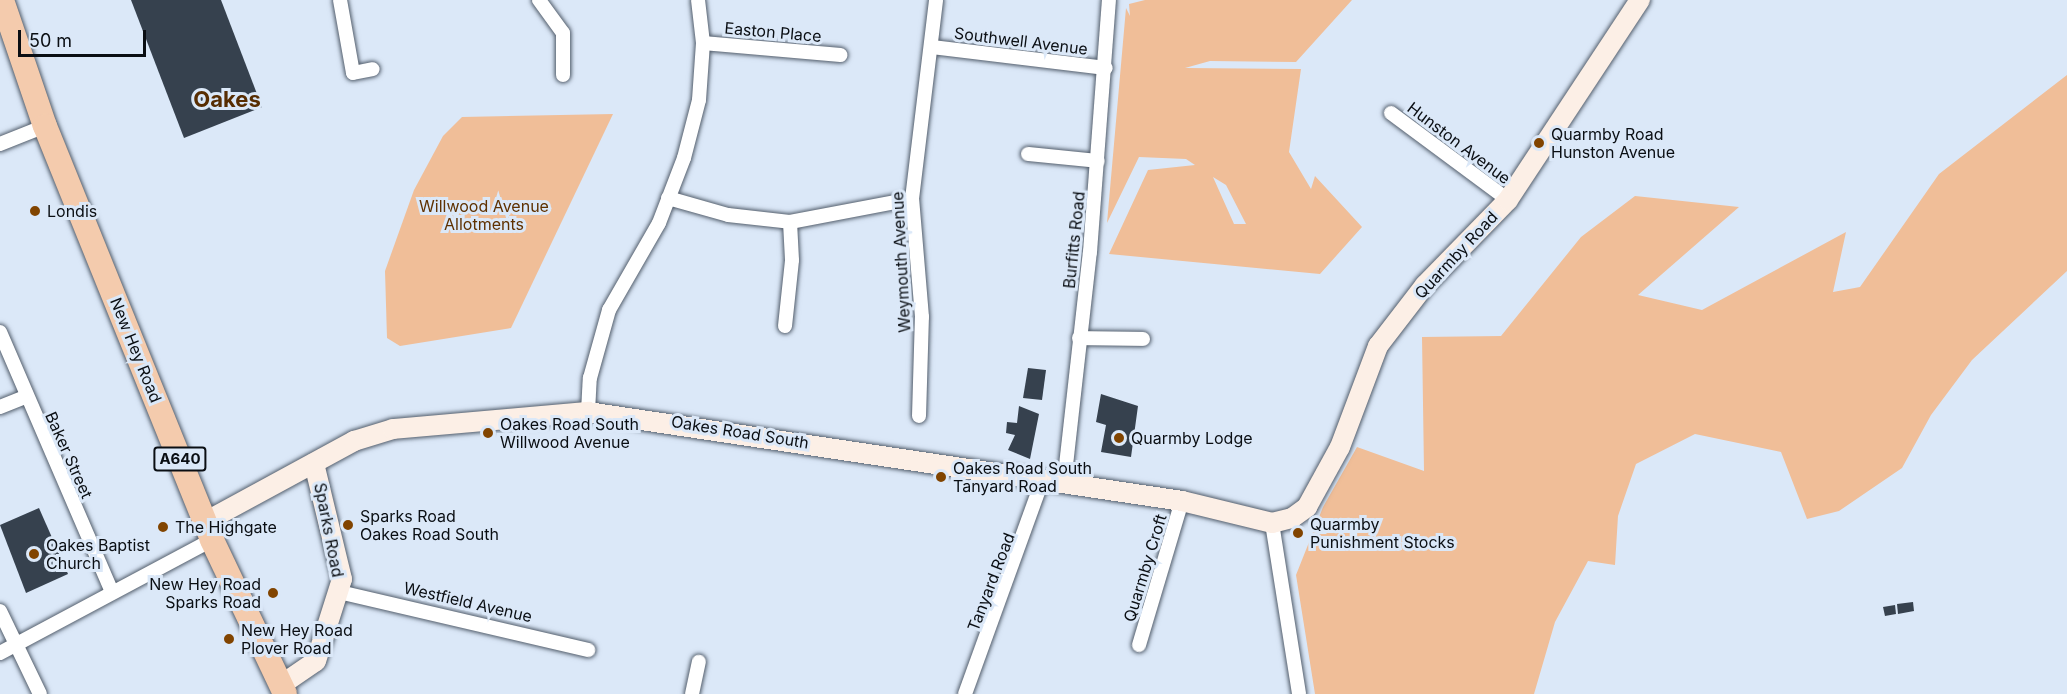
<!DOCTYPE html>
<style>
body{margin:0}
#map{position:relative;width:2067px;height:694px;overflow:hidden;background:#dbe8f8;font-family:Inter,sans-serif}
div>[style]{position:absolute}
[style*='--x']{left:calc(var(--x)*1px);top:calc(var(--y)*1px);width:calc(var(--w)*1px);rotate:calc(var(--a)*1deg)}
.green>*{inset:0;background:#f0be98}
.building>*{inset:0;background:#36414e}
.roads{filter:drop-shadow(0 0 2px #535e6c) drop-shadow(0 0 2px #535e6c)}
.street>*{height:14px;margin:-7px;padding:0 7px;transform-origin:7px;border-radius:7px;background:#fff}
.secondary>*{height:20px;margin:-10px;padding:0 10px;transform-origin:10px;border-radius:10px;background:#fcefe6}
.highway>*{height:24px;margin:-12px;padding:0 12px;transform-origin:12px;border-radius:12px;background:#f4cbad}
.dots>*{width:16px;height:16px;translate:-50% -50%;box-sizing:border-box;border:3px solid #dbe8f8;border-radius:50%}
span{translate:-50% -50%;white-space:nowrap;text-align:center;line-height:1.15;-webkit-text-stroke:6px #dbe8f8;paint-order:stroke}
.shield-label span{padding:2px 4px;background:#dbe8f8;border:2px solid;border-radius:4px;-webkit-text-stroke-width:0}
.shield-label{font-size:15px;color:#0a0e13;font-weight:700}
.street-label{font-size:16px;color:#0a0e13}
.poi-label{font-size:16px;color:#0a0e13}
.left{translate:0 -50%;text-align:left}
.right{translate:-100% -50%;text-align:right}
.park-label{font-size:16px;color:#5f3100}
.district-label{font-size:22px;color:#572d02;font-weight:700}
.scale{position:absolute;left:18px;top:30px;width:128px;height:27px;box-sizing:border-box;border:3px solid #0a0e13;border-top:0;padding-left:8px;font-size:18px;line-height:21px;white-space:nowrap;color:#0a0e13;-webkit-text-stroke:4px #dbe8f8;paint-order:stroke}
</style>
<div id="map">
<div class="green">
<div style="clip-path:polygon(evenodd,1145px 0,1352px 0,1296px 62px,1210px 61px,1185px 68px,1301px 69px,1289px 152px,1311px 189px,1315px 176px,1362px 227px,1320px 274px,1109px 254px,1148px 170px,1195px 165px,1186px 159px,1139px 157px,1107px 223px,1126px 8px,1130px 16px,1129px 4px,1145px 0,1213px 177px,1226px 185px,1246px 224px,1234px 224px,1213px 177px)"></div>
<div style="clip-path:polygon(2067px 75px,2067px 271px,1972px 360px,1931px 415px,1902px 468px,1839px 511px,1807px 519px,1781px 452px,1695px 434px,1636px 464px,1618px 516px,1615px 565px,1588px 561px,1555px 622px,1534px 694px,1315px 694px,1296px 575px,1323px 507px,1357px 447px,1424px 471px,1422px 337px,1501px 336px,1581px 237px,1635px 196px,1739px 207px,1638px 295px,1702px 310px,1846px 232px,1833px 292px,1860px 287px,1939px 174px)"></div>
<div style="clip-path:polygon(613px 114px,511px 328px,400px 346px,387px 338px,385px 271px,414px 190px,443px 136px,462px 117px)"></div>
</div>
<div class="building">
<div style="clip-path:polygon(131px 0,221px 0,262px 107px,184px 138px)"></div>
<div style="clip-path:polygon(1028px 368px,1046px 370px,1042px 400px,1023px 398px)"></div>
<div style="clip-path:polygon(1101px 394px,1138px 406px,1131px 457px,1101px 452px,1106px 425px,1096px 422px)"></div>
<div style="clip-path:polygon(1019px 406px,1039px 414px,1030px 459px,1008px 450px,1015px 435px,1006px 433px,1007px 422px,1017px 423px)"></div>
<div style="clip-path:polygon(39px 508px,68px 574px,26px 593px,0 525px)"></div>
<div style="clip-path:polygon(1913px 602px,1914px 611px,1898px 614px,1897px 604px)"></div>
<div style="clip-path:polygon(1895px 605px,1896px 614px,1885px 616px,1883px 607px)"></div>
</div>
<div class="roads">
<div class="street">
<div style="--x:340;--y:0;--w:74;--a:79.9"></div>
<div style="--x:353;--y:73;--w:20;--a:-11"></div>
<div style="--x:539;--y:0;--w:41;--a:54"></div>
<div style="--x:563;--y:33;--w:42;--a:90"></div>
<div style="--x:703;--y:43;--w:138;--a:5"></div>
<div style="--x:932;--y:47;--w:175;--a:6.9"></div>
<div style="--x:1391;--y:113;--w:146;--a:36.6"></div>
<div style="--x:0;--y:144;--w:48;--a:-21.8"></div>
<div style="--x:1028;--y:154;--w:70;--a:5.7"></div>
<div style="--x:668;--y:198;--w:62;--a:15.8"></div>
<div style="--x:728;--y:215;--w:62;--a:6.4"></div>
<div style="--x:790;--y:222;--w:124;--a:-10.7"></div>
<div style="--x:785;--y:326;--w:66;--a:-83.9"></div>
<div style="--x:792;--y:260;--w:38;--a:-93"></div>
<div style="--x:0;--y:332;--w:281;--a:66.7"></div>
<div style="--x:1079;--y:338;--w:64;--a:0.9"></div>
<div style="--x:0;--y:407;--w:27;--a:-22"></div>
<div style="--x:588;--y:412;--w:34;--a:-87"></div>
<div style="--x:590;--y:378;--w:71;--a:-74.4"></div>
<div style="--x:609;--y:310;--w:100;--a:-60.1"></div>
<div style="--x:659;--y:223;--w:70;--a:-69"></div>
<div style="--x:684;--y:158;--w:60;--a:-75.5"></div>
<div style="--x:699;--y:100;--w:57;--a:-86"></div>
<div style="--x:703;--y:43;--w:43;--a:-96.6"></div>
<div style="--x:919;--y:416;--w:99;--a:-88.3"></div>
<div style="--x:922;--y:317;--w:118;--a:-94.8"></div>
<div style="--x:912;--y:199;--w:200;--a:-83.1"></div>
<div style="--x:1064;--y:483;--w:232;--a:-83.6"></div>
<div style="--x:1090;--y:252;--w:253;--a:-85.7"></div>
<div style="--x:1272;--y:523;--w:173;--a:81"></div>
<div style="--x:339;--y:592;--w:256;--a:13.1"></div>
<div style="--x:0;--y:611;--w:92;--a:64.3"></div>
<div style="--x:1139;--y:645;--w:150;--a:-73.4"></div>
<div style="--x:0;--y:653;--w:240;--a:-28.1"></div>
<div style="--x:692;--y:694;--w:33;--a:-78"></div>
<div style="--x:965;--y:694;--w:229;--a:-70.1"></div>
</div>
<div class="secondary">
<div style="--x:205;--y:522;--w:170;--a:-28.5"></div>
<div style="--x:354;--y:441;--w:41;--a:-17.1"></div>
<div style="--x:393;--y:429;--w:196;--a:-5"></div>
<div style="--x:588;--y:412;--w:601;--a:8.52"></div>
<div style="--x:1182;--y:501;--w:93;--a:13.7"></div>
<div style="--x:1272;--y:523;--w:21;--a:-14"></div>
<div style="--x:1292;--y:518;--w:19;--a:-36"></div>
<div style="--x:1307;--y:507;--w:68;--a:-61.2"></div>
<div style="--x:1340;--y:447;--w:108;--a:-69.4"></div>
<div style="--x:1378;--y:346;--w:77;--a:-52.4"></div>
<div style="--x:1425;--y:285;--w:119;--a:-45.7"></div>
<div style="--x:1508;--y:200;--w:240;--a:-56.6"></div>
<div style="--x:281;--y:685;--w:42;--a:-34.4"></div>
<div style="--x:316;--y:661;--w:86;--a:-72.4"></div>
<div style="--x:342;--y:579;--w:119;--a:-103.6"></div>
</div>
<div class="highway">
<div style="--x:2;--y:0;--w:133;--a:71.2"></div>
<div style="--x:45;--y:126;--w:446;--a:68"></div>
<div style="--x:212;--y:540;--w:170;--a:64.6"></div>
</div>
</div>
<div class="dots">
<div style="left:1539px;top:143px;background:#814400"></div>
<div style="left:35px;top:211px;background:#814400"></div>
<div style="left:488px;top:433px;background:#814400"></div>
<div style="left:1119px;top:438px;background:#814400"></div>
<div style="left:941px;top:477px;background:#814400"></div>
<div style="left:348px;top:525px;background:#814400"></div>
<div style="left:163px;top:527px;background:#814400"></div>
<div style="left:1298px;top:533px;background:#814400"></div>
<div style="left:34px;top:554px;background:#814400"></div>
<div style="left:273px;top:593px;background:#814400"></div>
<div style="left:229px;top:639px;background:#814400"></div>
</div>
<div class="shield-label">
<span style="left:180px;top:459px">A640</span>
</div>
<div class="street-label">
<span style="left:773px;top:32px;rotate:5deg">Easton Place</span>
<span style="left:1021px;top:41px;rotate:7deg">Southwell Avenue</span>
<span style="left:1459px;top:143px;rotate:37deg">Hunston Avenue</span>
<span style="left:1074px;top:240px;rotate:-84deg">Burfitts Road</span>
<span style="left:1456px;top:255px;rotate:-47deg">Quarmby Road</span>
<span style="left:901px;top:262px;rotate:-93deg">Weymouth Avenue</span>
<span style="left:136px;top:350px;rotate:68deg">New Hey Road</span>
<span style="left:740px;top:432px;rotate:9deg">Oakes Road South</span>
<span style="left:69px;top:455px;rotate:66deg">Baker Street</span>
<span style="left:329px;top:530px;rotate:79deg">Sparks Road</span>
<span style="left:1145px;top:568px;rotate:-73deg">Quarmby Croft</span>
<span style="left:991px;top:582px;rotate:-69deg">Tanyard Road</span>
<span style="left:468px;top:602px;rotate:13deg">Westfield Avenue</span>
</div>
<div class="poi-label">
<span class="left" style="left:1551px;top:143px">Quarmby Road<br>Hunston Avenue</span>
<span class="left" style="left:47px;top:211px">Londis</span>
<span class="left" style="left:500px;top:433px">Oakes Road South<br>Willwood Avenue</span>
<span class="left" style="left:1131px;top:438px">Quarmby Lodge</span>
<span class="left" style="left:953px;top:477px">Oakes Road South<br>Tanyard Road</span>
<span class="left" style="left:360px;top:525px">Sparks Road<br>Oakes Road South</span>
<span class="left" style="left:1310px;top:533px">Quarmby<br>Punishment Stocks</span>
<span class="left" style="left:175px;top:527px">The Highgate</span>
<span class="left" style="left:46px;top:554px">Oakes Baptist<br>Church</span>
<span class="right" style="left:261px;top:593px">New Hey Road<br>Sparks Road</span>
<span class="left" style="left:241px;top:639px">New Hey Road<br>Plover Road</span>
</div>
<div class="park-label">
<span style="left:484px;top:215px">Willwood Avenue<br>Allotments</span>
</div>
<div class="district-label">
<span style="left:227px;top:100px">Oakes</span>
</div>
<div class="scale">50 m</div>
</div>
